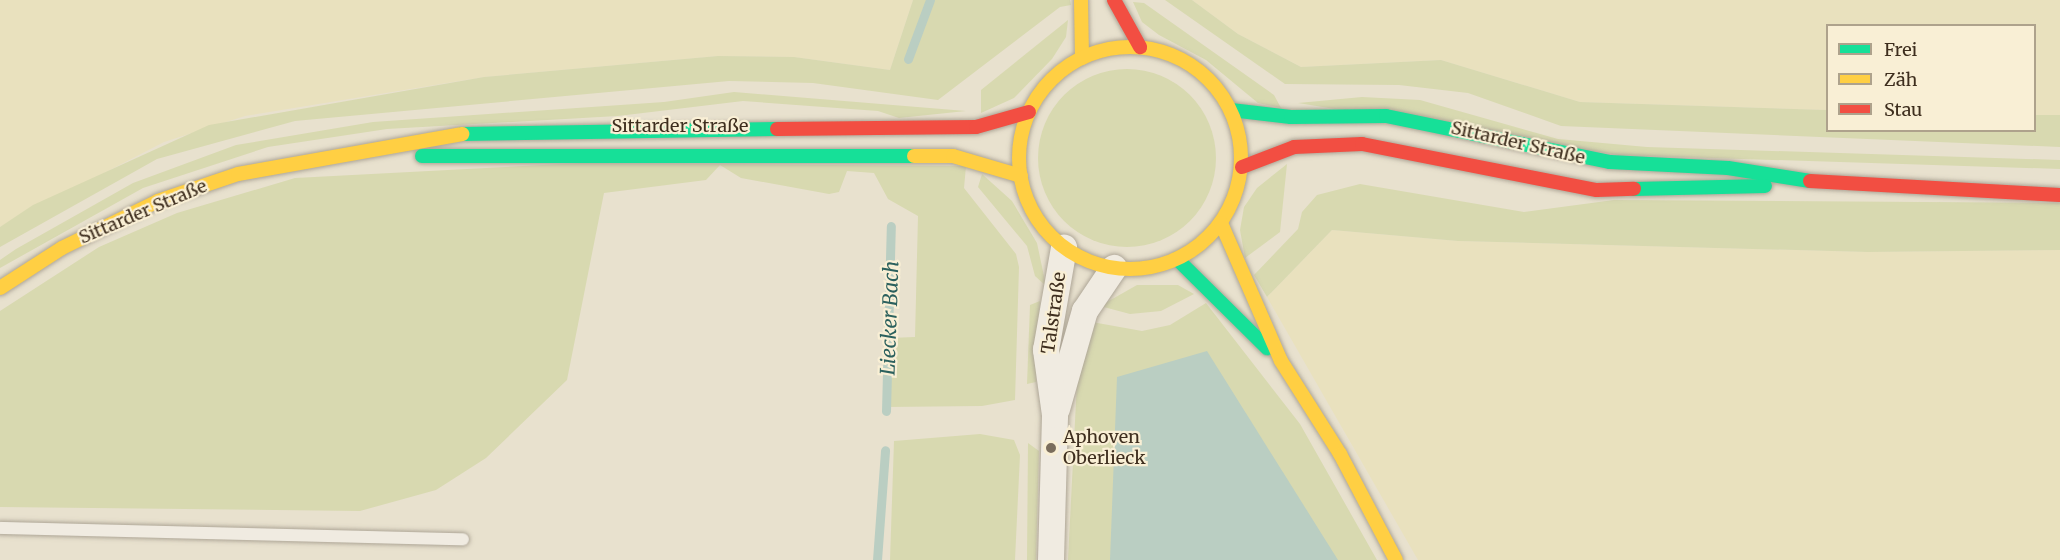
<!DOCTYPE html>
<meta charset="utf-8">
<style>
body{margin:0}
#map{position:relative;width:2060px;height:560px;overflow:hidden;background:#e8e1ce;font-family:Merriweather,serif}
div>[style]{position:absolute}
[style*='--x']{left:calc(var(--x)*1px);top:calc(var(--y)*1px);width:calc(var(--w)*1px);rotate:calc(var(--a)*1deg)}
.farmland>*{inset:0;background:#e9e1be}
.green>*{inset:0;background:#d8d9b0}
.round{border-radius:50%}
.water>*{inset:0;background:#bacec2}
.stream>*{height:9px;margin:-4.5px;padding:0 4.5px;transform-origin:4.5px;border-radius:4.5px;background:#bacec2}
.roads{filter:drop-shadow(0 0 2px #aea697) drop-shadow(0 0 2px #aea697)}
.lane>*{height:12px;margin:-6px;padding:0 6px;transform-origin:6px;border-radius:6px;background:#f0ebe1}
.street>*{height:26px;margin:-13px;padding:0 13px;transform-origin:13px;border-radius:13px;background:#f0ebe1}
.fast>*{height:14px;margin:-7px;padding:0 7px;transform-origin:7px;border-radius:7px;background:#16e098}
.slow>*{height:14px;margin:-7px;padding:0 7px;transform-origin:7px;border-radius:7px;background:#ffcf43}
.slow>.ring{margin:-7px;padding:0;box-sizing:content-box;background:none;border:14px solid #ffcf43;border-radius:50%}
.jam>*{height:14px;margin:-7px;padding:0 7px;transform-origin:7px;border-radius:7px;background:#f24e42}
.dots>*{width:16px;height:16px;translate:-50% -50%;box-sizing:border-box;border:3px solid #f9efd5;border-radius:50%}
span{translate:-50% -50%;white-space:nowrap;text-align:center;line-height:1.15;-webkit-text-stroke:4.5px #f9efd5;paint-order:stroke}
.street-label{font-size:18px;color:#3e2e1e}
.poi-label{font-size:18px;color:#3e2e1e}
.left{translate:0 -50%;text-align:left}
.water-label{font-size:20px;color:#2b605d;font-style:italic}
.legend{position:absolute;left:1826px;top:24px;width:210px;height:108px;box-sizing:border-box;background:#f9efd5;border:2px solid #aea28c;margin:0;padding:8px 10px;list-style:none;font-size:18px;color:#3e2e1e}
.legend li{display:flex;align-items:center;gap:12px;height:30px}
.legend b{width:30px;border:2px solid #aea28c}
</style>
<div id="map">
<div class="farmland">
<div style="clip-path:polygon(0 0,913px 0,890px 70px,794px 57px,718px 56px,484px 77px,245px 116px,164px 142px,0 227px)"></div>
<div style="clip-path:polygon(1192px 0,2060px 0,2060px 115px,2035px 115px,2034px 26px,1828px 26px,1827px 110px,1580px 102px,1441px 60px,1301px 67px,1238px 34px)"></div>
<div style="clip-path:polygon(1332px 230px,1458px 241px,1868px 252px,2060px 250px,2060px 560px,1418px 560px,1267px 297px)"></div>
</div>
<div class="green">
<div style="clip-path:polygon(913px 0,1070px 0,1071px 5px,1060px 7px,938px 100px,813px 83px,729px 81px,295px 121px,157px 159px,0 247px,0 227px,33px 205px,209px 125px,484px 77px,718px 56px,794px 57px,890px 70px)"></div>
<div style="clip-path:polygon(1165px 0,1192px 0,1238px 34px,1301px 67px,1441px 60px,1580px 102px,1827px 110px,1828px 130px,2034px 130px,2035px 115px,2060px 115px,2060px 147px,1561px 126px,1468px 93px,1399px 85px,1285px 84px)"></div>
<div style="clip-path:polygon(1133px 2px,1144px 3px,1274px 95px,1281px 108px,1258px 103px,1206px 60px,1159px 35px,1142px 22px)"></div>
<div style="clip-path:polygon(1068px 20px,1066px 37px,1052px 59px,1014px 98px,981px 113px,981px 90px)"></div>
<div class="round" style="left:1038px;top:69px;width:178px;height:178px"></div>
<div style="clip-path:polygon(734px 92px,966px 111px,899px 118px,878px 111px,743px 101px,618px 116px,387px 129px,268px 147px,143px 188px,0 268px,0 260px,16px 249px,133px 183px,236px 145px,373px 122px,664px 102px)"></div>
<div style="clip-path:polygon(1362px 97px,1420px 100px,1558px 139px,1647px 147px,2060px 160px,2060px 169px,1618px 155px,1298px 103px)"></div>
<div style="clip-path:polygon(582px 163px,966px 166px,964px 188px,1016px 254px,1019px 267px,1015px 400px,982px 406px,886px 407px,890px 338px,915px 337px,918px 216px,888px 199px,874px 173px,847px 171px,839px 192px,829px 194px,741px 178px,720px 165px,706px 180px,604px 193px,567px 380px,486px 458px,436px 490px,360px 511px,0 507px,0 311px,99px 247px,177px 213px,295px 178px)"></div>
<div style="clip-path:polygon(1287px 164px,1280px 232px,1245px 258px,1240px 230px,1244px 207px,1257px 188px)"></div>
<div style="clip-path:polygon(982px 174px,1012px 201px,1037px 243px,1046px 286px,1035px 276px,1027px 246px,978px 187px)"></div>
<div style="clip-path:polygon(1360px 184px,1524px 212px,1614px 200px,2060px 203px,2060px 250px,1868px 252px,1458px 241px,1332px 230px,1267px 297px,1254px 275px,1298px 229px,1302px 212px,1317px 195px)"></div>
<div style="clip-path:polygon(1137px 285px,1178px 285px,1194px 294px,1161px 311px,1130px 314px,1100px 306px)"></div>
<div style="clip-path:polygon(1040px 301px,1036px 382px,1027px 384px,1030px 305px)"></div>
<div style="clip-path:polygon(1206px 303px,1300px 424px,1377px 560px,1068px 560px,1078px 362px,1092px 322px,1142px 331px,1170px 325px)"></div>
<div style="clip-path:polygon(980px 434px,1014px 440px,1020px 455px,1015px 560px,890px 560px,894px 441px)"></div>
<div style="clip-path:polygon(1028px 443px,1039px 451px,1036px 560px,1027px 560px)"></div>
</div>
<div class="water">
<div style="clip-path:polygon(1207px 351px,1338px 560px,1110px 560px,1117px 377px)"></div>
</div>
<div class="stream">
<div style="--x:908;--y:59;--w:63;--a:-69.6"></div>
<div style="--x:886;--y:411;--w:185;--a:-88.5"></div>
<div style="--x:877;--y:560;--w:110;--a:-85.8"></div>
</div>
<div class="roads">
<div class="lane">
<div style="--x:0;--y:528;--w:463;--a:1.4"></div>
</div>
<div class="street">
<div style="--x:1057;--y:409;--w:102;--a:-74.1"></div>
<div style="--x:1085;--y:311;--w:52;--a:-56"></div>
<div style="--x:1051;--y:560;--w:145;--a:-88.4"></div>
<div style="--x:1055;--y:415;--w:66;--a:-97.9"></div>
<div style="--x:1046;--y:350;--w:104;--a:-80"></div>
</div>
<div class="fast">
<div style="--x:1231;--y:110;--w:60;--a:6.7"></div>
<div style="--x:1291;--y:117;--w:95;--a:-0.6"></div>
<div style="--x:1386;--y:116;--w:229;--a:11.6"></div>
<div style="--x:1610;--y:162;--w:118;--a:2.9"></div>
<div style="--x:1728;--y:168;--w:83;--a:9"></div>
<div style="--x:462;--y:134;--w:315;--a:-0.9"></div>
<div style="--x:422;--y:156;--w:492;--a:0"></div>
<div style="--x:1634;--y:189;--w:131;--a:-1.3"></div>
<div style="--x:1177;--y:259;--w:127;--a:44.7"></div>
</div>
<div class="slow">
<div style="--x:1081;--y:0;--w:58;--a:89"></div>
<div class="ring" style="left:1019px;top:47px;width:208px;height:208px"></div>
<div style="--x:914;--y:156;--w:39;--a:0"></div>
<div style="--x:953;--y:156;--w:71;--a:16.4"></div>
<div style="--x:1221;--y:223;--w:150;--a:66.5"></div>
<div style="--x:1281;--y:361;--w:110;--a:57.6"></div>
<div style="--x:1340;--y:454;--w:120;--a:62.2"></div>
<div style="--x:0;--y:288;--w:74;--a:-32.8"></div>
<div style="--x:62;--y:248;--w:107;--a:-26.1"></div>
<div style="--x:158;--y:201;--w:84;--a:-18.6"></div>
<div style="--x:238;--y:174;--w:228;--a:-10.1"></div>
</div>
<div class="jam">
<div style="--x:1114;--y:0;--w:54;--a:61"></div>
<div style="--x:777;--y:129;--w:199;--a:-0.6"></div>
<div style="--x:976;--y:127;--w:55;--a:-15.8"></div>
<div style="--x:1242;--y:167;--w:56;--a:-21"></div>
<div style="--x:1294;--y:147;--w:68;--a:-2.5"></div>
<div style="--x:1362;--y:144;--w:239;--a:11.1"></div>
<div style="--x:1597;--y:190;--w:37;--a:-2"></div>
<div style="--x:1810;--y:181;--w:250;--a:3.2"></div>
</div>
</div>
<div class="dots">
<div style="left:1051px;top:448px;background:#7a6d5c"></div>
</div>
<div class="street-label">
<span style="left:680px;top:126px">Sittarder Straße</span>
<span style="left:1518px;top:143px;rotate:13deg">Sittarder Straße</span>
<span style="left:143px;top:212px;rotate:-23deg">Sittarder Straße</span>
<span style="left:1054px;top:313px;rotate:-82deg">Talstraße</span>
</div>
<div class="poi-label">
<span class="left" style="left:1063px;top:448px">Aphoven<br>Oberlieck</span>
</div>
<div class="water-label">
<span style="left:889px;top:318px;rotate:-88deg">Liecker Bach</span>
</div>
<ul class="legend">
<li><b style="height:8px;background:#16e098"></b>Frei</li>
<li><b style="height:8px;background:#ffcf43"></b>Zäh</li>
<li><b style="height:8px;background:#f24e42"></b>Stau</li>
</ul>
</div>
